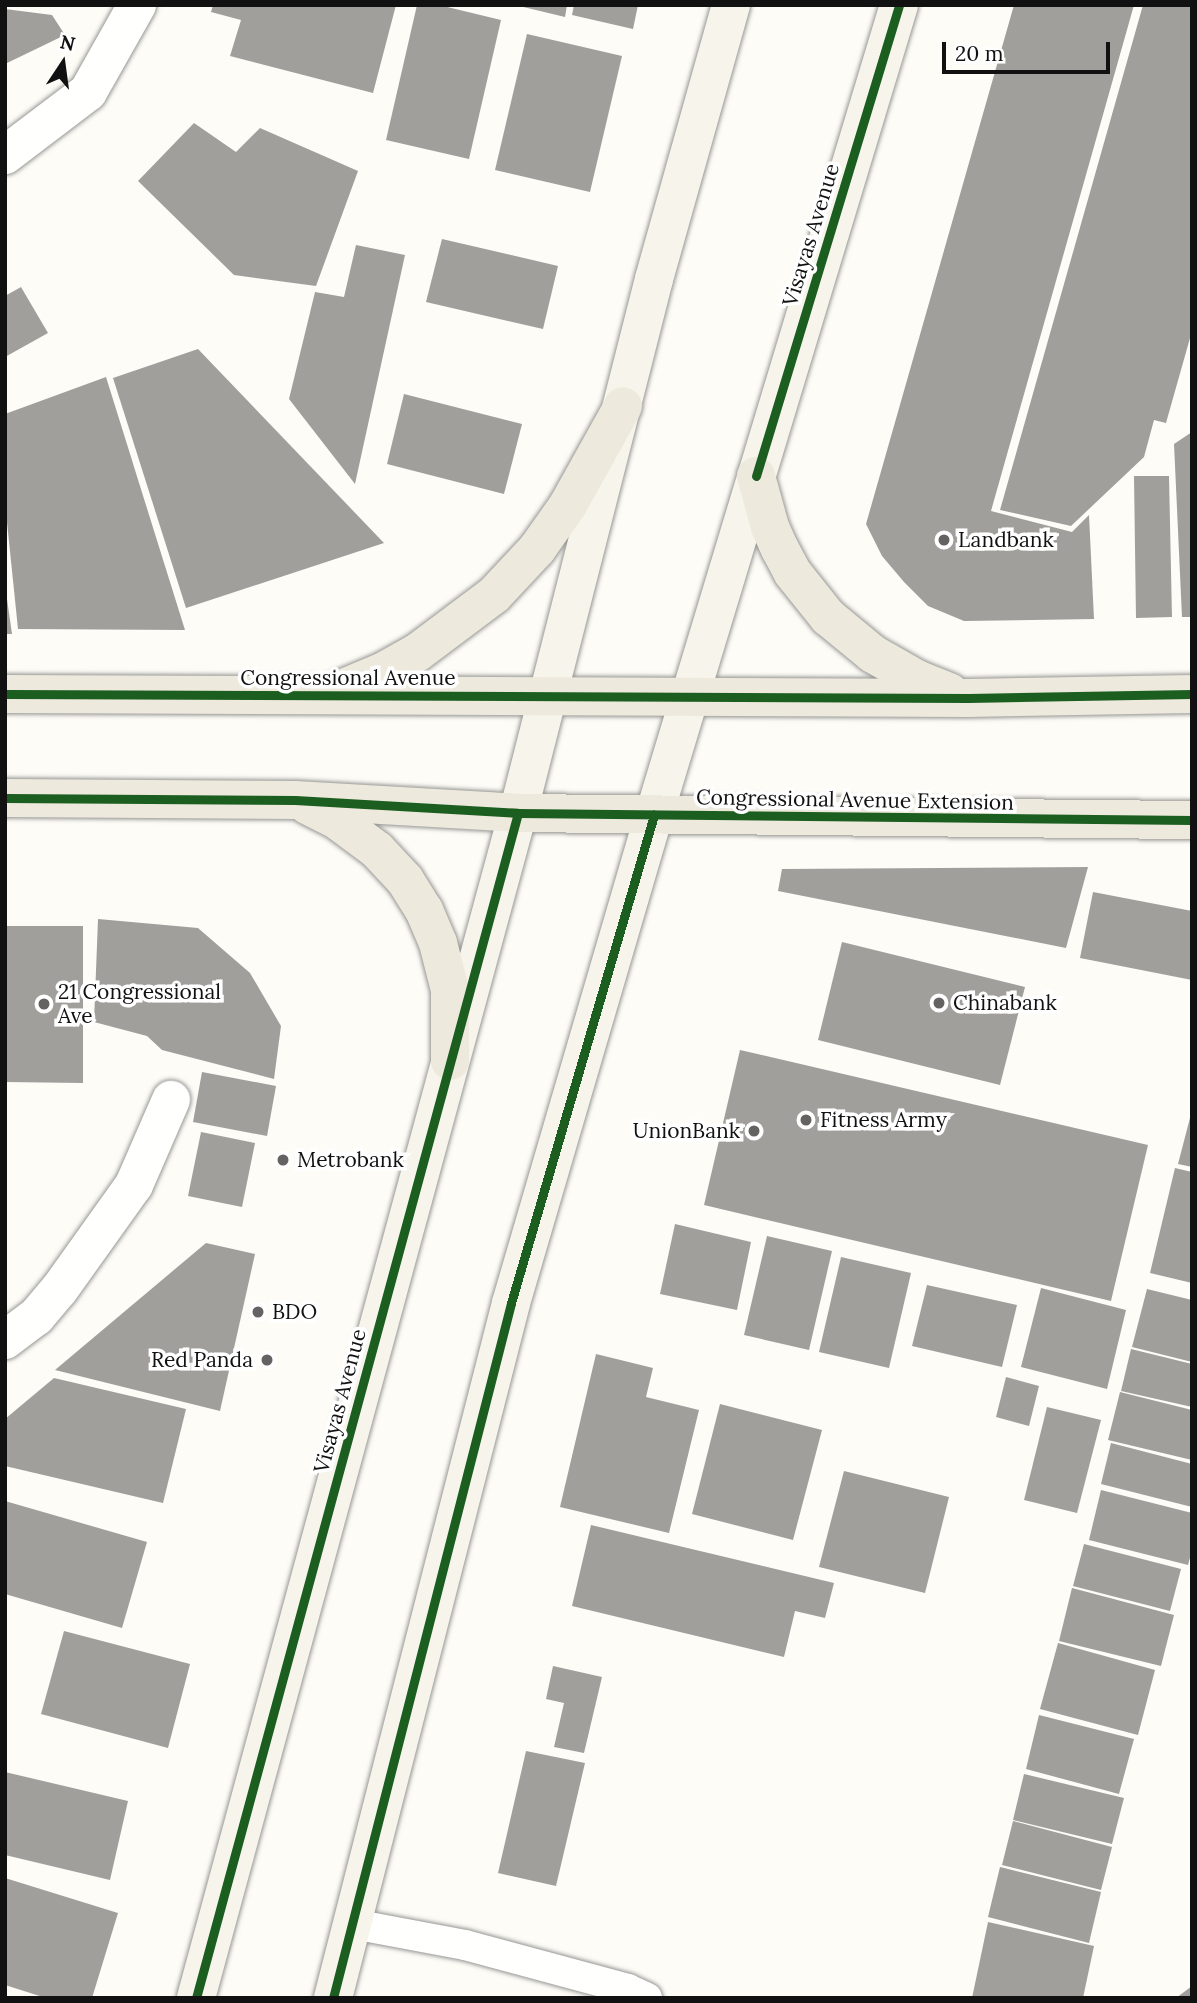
<!DOCTYPE html>
<style>
body{margin:0}
#map{position:relative;width:1197px;height:2003px;overflow:hidden;background:#fdfcf7;font-family:Lora,serif}
div>[style]{position:absolute}
[style*='--x']{left:calc(var(--x)*1px);top:calc(var(--y)*1px);width:calc(var(--w)*1px);rotate:calc(var(--a)*1deg)}
.building>*{inset:0;background:#a19f9c}
.roads{filter:drop-shadow(0 0 2px #979795) drop-shadow(0 0 2px #979795)}
.service>*{height:30px;margin:-15px;padding:0 15px;transform-origin:15px;border-radius:15px;background:#fffffe}
.minor>*{height:38px;margin:-19px;padding:0 19px;transform-origin:19px;border-radius:19px;background:#fffffe}
.secondary>*{height:38px;margin:-19px;padding:0 19px;transform-origin:19px;border-radius:19px;background:#f6f4eb}
.primary>*{height:38px;margin:-19px;padding:0 19px;transform-origin:19px;border-radius:19px;background:#ede9dc}
.cycleway>*{height:9px;margin:-4.5px;padding:0 4.5px;transform-origin:4.5px;border-radius:4.5px;background:#1b5e20}
.dots>*{width:19px;height:19px;translate:-50% -50%;box-sizing:border-box;border:4px solid #fff;border-radius:50%}
span{translate:-50% -50%;white-space:nowrap;text-align:center;line-height:1.15;-webkit-text-stroke:7px #fff;paint-order:stroke}
.street-label{font-size:21px;color:#111}
.poi-label{font-size:21px;color:#111}
.left{translate:0 -50%;text-align:left}
.right{translate:-100% -50%;text-align:right}
.frame{position:absolute;inset:0;border:7px solid #111;pointer-events:none}
.north{position:absolute;left:28px;top:28px;width:70px;height:70px;-webkit-text-stroke:5px #fff;paint-order:stroke;rotate:13deg;font-size:19px;font-weight:700;line-height:28px;text-align:center;color:#111}
.north::after{content:'';display:block;margin:auto;width:24px;height:32px;background:#111;clip-path:polygon(50% 0,100% 100%,50% 72%,0 100%)}
.scale{position:absolute;left:942px;top:42px;width:168px;height:32px;box-sizing:border-box;border:4px solid #111;border-top:0;padding-left:9px;font-size:21px;line-height:24px;white-space:nowrap;color:#111;-webkit-text-stroke:5px #fff;paint-order:stroke}
</style>
<div id="map">
<div class="building">
<div style="clip-path:polygon(213px 5px,396px 5px,373px 93px,230px 56px,241px 20px,211px 12px)"></div>
<div style="clip-path:polygon(417px 5px,439px 5px,501px 20px,469px 159px,386px 140px)"></div>
<div style="clip-path:polygon(515px 5px,567px 5px,565px 17px)"></div>
<div style="clip-path:polygon(574px 5px,638px 5px,633px 29px,572px 15px)"></div>
<div style="clip-path:polygon(1014px 5px,1134px 5px,991px 511px,1072px 532px,1089px 515px,1094px 619px,964px 621px,928px 606px,904px 582px,882px 556px,866px 524px)"></div>
<div style="clip-path:polygon(1143px 5px,1192px 5px,1192px 331px,1166px 423px,1154px 420px,1144px 457px,1071px 526px,1000px 510px)"></div>
<div style="clip-path:polygon(5px 9px,52px 15px,65px 35px,5px 64px)"></div>
<div style="clip-path:polygon(527px 34px,622px 56px,590px 192px,495px 170px)"></div>
<div style="clip-path:polygon(194px 123px,236px 152px,260px 128px,358px 171px,316px 286px,234px 275px,138px 181px)"></div>
<div style="clip-path:polygon(442px 239px,558px 266px,543px 329px,426px 302px)"></div>
<div style="clip-path:polygon(356px 245px,405px 255px,355px 484px,289px 399px,315px 292px,344px 297px)"></div>
<div style="clip-path:polygon(21px 287px,48px 333px,5px 357px,5px 296px)"></div>
<div style="clip-path:polygon(198px 349px,384px 543px,186px 608px,113px 378px)"></div>
<div style="clip-path:polygon(106px 377px,185px 630px,18px 629px,5px 503px,5px 414px)"></div>
<div style="clip-path:polygon(404px 394px,522px 424px,504px 494px,387px 464px)"></div>
<div style="clip-path:polygon(1192px 432px,1192px 617px,1182px 617px,1174px 444px)"></div>
<div style="clip-path:polygon(1134px 476px,1169px 476px,1172px 617px,1136px 618px)"></div>
<div style="clip-path:polygon(5px 599px,7px 599px,12px 634px,5px 634px)"></div>
<div style="clip-path:polygon(1088px 867px,1066px 948px,778px 891px,782px 869px)"></div>
<div style="clip-path:polygon(1093px 892px,1192px 911px,1192px 980px,1080px 958px)"></div>
<div style="clip-path:polygon(98px 919px,198px 928px,250px 973px,281px 1026px,274px 1079px,162px 1050px,147px 1036px,94px 1022px)"></div>
<div style="clip-path:polygon(5px 926px,83px 926px,83px 1083px,5px 1082px)"></div>
<div style="clip-path:polygon(842px 942px,1025px 987px,1000px 1085px,818px 1040px)"></div>
<div style="clip-path:polygon(740px 1050px,1148px 1145px,1111px 1301px,704px 1205px)"></div>
<div style="clip-path:polygon(202px 1072px,276px 1086px,267px 1136px,193px 1122px)"></div>
<div style="clip-path:polygon(1191px 1114px,1192px 1114px,1192px 1167px,1178px 1164px)"></div>
<div style="clip-path:polygon(201px 1132px,255px 1143px,242px 1207px,188px 1196px)"></div>
<div style="clip-path:polygon(1175px 1168px,1192px 1172px,1192px 1283px,1150px 1273px)"></div>
<div style="clip-path:polygon(675px 1224px,751px 1242px,737px 1310px,660px 1294px)"></div>
<div style="clip-path:polygon(767px 1236px,832px 1251px,809px 1350px,744px 1335px)"></div>
<div style="clip-path:polygon(206px 1243px,255px 1254px,220px 1411px,55px 1370px)"></div>
<div style="clip-path:polygon(841px 1257px,911px 1273px,889px 1368px,819px 1352px)"></div>
<div style="clip-path:polygon(927px 1285px,1017px 1305px,1002px 1367px,912px 1346px)"></div>
<div style="clip-path:polygon(1041px 1288px,1126px 1310px,1107px 1389px,1021px 1367px)"></div>
<div style="clip-path:polygon(1147px 1289px,1192px 1300px,1192px 1362px,1132px 1347px)"></div>
<div style="clip-path:polygon(1131px 1349px,1192px 1364px,1192px 1407px,1121px 1391px)"></div>
<div style="clip-path:polygon(596px 1354px,653px 1368px,646px 1397px,699px 1410px,669px 1533px,560px 1507px)"></div>
<div style="clip-path:polygon(1006px 1377px,1039px 1386px,1029px 1426px,996px 1417px)"></div>
<div style="clip-path:polygon(54px 1378px,186px 1409px,163px 1503px,5px 1466px,5px 1419px)"></div>
<div style="clip-path:polygon(1120px 1392px,1192px 1410px,1192px 1460px,1108px 1440px)"></div>
<div style="clip-path:polygon(720px 1404px,822px 1430px,793px 1540px,692px 1514px)"></div>
<div style="clip-path:polygon(1047px 1407px,1101px 1420px,1077px 1513px,1024px 1500px)"></div>
<div style="clip-path:polygon(1111px 1443px,1192px 1464px,1192px 1507px,1101px 1484px)"></div>
<div style="clip-path:polygon(844px 1471px,949px 1497px,925px 1593px,819px 1567px)"></div>
<div style="clip-path:polygon(1101px 1490px,1192px 1513px,1192px 1550px,1188px 1565px,1089px 1540px)"></div>
<div style="clip-path:polygon(5px 1501px,147px 1542px,122px 1628px,5px 1594px)"></div>
<div style="clip-path:polygon(591px 1525px,834px 1583px,825px 1618px,795px 1611px,784px 1657px,572px 1606px)"></div>
<div style="clip-path:polygon(1084px 1544px,1181px 1569px,1170px 1611px,1073px 1586px)"></div>
<div style="clip-path:polygon(1072px 1588px,1174px 1615px,1161px 1666px,1059px 1641px)"></div>
<div style="clip-path:polygon(64px 1631px,190px 1664px,168px 1748px,41px 1714px)"></div>
<div style="clip-path:polygon(1058px 1643px,1155px 1670px,1138px 1735px,1040px 1709px)"></div>
<div style="clip-path:polygon(553px 1666px,602px 1677px,584px 1753px,554px 1747px,564px 1703px,546px 1699px)"></div>
<div style="clip-path:polygon(1039px 1715px,1134px 1739px,1119px 1794px,1026px 1769px)"></div>
<div style="clip-path:polygon(526px 1751px,585px 1763px,556px 1886px,498px 1873px)"></div>
<div style="clip-path:polygon(5px 1772px,128px 1801px,110px 1880px,5px 1855px)"></div>
<div style="clip-path:polygon(1024px 1774px,1124px 1798px,1112px 1844px,1013px 1820px)"></div>
<div style="clip-path:polygon(1013px 1821px,1112px 1847px,1101px 1890px,1002px 1865px)"></div>
<div style="clip-path:polygon(1000px 1867px,1101px 1892px,1089px 1943px,988px 1917px)"></div>
<div style="clip-path:polygon(5px 1878px,118px 1913px,92px 1998px,46px 1998px,5px 1985px)"></div>
<div style="clip-path:polygon(988px 1922px,1094px 1946px,1083px 1998px,972px 1998px)"></div>
<div style="clip-path:polygon(1192px 1986px,1192px 1998px,1176px 1998px)"></div>
</div>
<div class="roads">
<div class="service">
<div style="--x:353;--y:1924;--w:114;--a:10.6"></div>
<div style="--x:465;--y:1945;--w:169;--a:15.1"></div>
<div style="--x:628;--y:1989;--w:21;--a:25"></div>
</div>
<div class="minor">
<div style="--x:5;--y:155;--w:104;--a:-37.2"></div>
<div style="--x:88;--y:92;--w:100;--a:-60.6"></div>
<div style="--x:5;--y:1340;--w:39;--a:-37"></div>
<div style="--x:36;--y:1317;--w:35;--a:-50"></div>
<div style="--x:59;--y:1290;--w:129;--a:-54.5"></div>
<div style="--x:134;--y:1185;--w:93;--a:-66.5"></div>
</div>
<div class="secondary">
<div style="--x:196;--y:1998;--w:1228;--a:-74.8"></div>
<div style="--x:518;--y:813;--w:551;--a:-75.71"></div>
<div style="--x:654;--y:279;--w:285;--a:-74.3"></div>
<div style="--x:333;--y:1998;--w:717;--a:-75.63"></div>
<div style="--x:511;--y:1303;--w:509;--a:-73.67"></div>
<div style="--x:654;--y:815;--w:846;--a:-73.17"></div>
</div>
<div class="primary">
<div style="--x:756;--y:476;--w:53;--a:74.6"></div>
<div style="--x:770;--y:527;--w:24;--a:66"></div>
<div style="--x:780;--y:549;--w:26;--a:62"></div>
<div style="--x:792;--y:572;--w:58;--a:51.3"></div>
<div style="--x:828;--y:617;--w:58;--a:39.4"></div>
<div style="--x:873;--y:654;--w:51;--a:29.6"></div>
<div style="--x:917;--y:679;--w:35;--a:22"></div>
<div style="--x:341;--y:689;--w:44;--a:-22.5"></div>
<div style="--x:382;--y:672;--w:41;--a:-29.1"></div>
<div style="--x:418;--y:652;--w:95;--a:-36.9"></div>
<div style="--x:494;--y:595;--w:63;--a:-46.9"></div>
<div style="--x:537;--y:549;--w:54;--a:-54.8"></div>
<div style="--x:568;--y:505;--w:113;--a:-60.9"></div>
<div style="--x:5;--y:694;--w:963;--a:0.24"></div>
<div style="--x:968;--y:698;--w:224;--a:-1"></div>
<div style="--x:5;--y:798;--w:290;--a:0.4"></div>
<div style="--x:295;--y:800;--w:223;--a:3.3"></div>
<div style="--x:518;--y:813;--w:674;--a:0.6"></div>
<div style="--x:307;--y:805;--w:35;--a:27"></div>
<div style="--x:338;--y:821;--w:49;--a:36.6"></div>
<div style="--x:377;--y:850;--w:41;--a:47"></div>
<div style="--x:405;--y:880;--w:36;--a:58"></div>
<div style="--x:424;--y:910;--w:36;--a:67"></div>
<div style="--x:438;--y:943;--w:49;--a:75.7"></div>
<div style="--x:450;--y:990;--w:71;--a:90"></div>
</div>
</div>
<div class="cycleway">
<div style="--x:756;--y:476;--w:492;--a:-73.1"></div>
<div style="--x:5;--y:694;--w:963;--a:0.24"></div>
<div style="--x:968;--y:698;--w:224;--a:-1"></div>
<div style="--x:5;--y:798;--w:290;--a:0.4"></div>
<div style="--x:295;--y:800;--w:223;--a:3.3"></div>
<div style="--x:518;--y:813;--w:674;--a:0.6"></div>
<div style="--x:196;--y:1998;--w:1228;--a:-74.8"></div>
<div style="--x:333;--y:1998;--w:717;--a:-75.63"></div>
<div style="--x:511;--y:1303;--w:509;--a:-73.67"></div>
</div>
<div class="dots">
<div style="left:944px;top:540px;background:#646362"></div>
<div style="left:939px;top:1003px;background:#646362"></div>
<div style="left:44px;top:1004px;background:#646362"></div>
<div style="left:806px;top:1120px;background:#646362"></div>
<div style="left:754px;top:1131px;background:#646362"></div>
<div style="left:283px;top:1160px;background:#646362"></div>
<div style="left:258px;top:1312px;background:#646362"></div>
<div style="left:267px;top:1360px;background:#646362"></div>
</div>
<div class="street-label">
<span style="left:811px;top:235px;rotate:-73deg">Visayas Avenue</span>
<span style="left:348px;top:678px">Congressional Avenue</span>
<span style="left:855px;top:800px;rotate:1deg">Congressional Avenue Extension</span>
<span style="left:340px;top:1401px;rotate:-75deg">Visayas Avenue</span>
</div>
<div class="poi-label">
<span class="left" style="left:958px;top:540px">Landbank</span>
<span class="left" style="left:58px;top:1004px">21 Congressional<br>Ave</span>
<span class="left" style="left:953px;top:1003px">Chinabank</span>
<span class="left" style="left:820px;top:1120px">Fitness Army</span>
<span class="right" style="left:740px;top:1131px">UnionBank</span>
<span class="left" style="left:297px;top:1160px">Metrobank</span>
<span class="left" style="left:272px;top:1312px">BDO</span>
<span class="right" style="left:253px;top:1360px">Red Panda</span>
</div>
<div class="frame"></div>
<div class="north">N</div>
<div class="scale">20 m</div>
</div>
